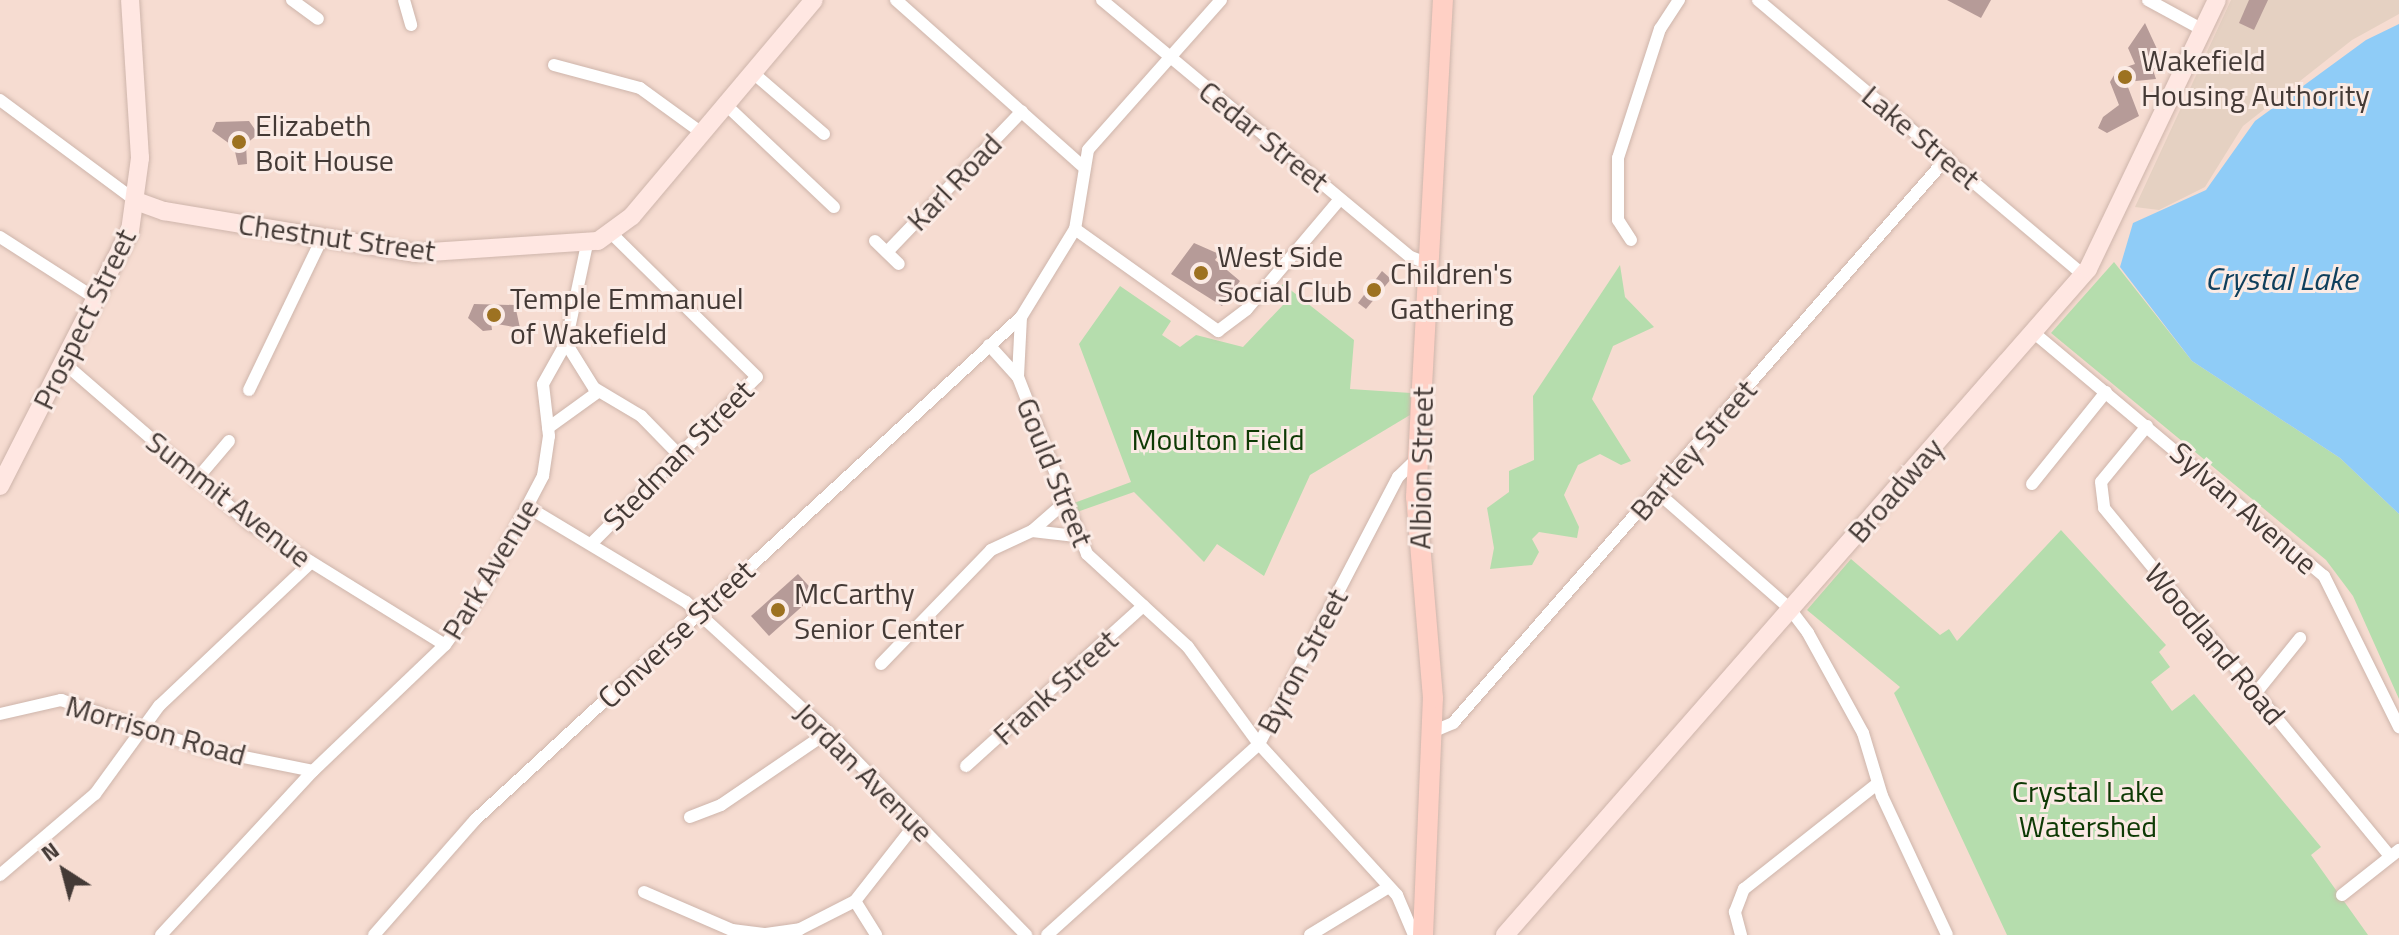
<!DOCTYPE html>
<style>
body{margin:0}
#map{position:relative;width:2399px;height:935px;overflow:hidden;background:#f6dcd1;font-family:"Titillium Web",sans-serif}
div>[style]{position:absolute}
[style*='--x']{left:calc(var(--x)*1px);top:calc(var(--y)*1px);width:calc(var(--w)*1px);rotate:calc(var(--a)*1deg)}
.industrial>*{inset:0;background:#e5d1c2}
.green>*{inset:0;background:#b5ddad}
.water>*{inset:0;background:#8fccf7}
.building>*{inset:0;background:#b69b98}
.roads{filter:drop-shadow(0 0 2px #ceb5ab) drop-shadow(0 0 2px #ceb5ab)}
.street>*{height:12px;margin:-6px;padding:0 6px;transform-origin:6px;border-radius:6px;background:#fff}
.secondary>*{height:18px;margin:-9px;padding:0 9px;transform-origin:9px;border-radius:9px;background:#ffe7e2}
.primary>*{height:20px;margin:-10px;padding:0 10px;transform-origin:10px;border-radius:10px;background:#ffd0c5}
.dots>*{width:22px;height:22px;translate:-50% -50%;box-sizing:border-box;border:4px solid #fbebe5;border-radius:50%}
span{translate:-50% -50%;white-space:nowrap;text-align:center;line-height:1.15;-webkit-text-stroke:6px #fbebe5;paint-order:stroke}
.poi-label{font-size:30px;color:#443a36}
.left{translate:0 -50%;text-align:left}
.street-label{font-size:30px;color:#443a36}
.park-label{font-size:30px;color:#0e3a05}
.water-label{font-size:32px;color:#0f3f5c;font-style:italic}
.north{position:absolute;left:24px;top:831px;width:80px;height:80px;-webkit-text-stroke:6px #fbebe5;paint-order:stroke;rotate:324deg;font-size:22px;font-weight:700;line-height:32px;text-align:center;color:#443a36}
.north::after{content:'';display:block;margin:auto;width:28px;height:36px;background:#443a36;clip-path:polygon(50% 0,100% 100%,50% 72%,0 100%)}
</style>
<div id="map">
<div class="industrial">
<div style="clip-path:polygon(2231px 0,2399px 0,2399px 14px,2352px 40px,2243px 126px,2205px 187px,2159px 210px,2135px 207px)"></div>
</div>
<div class="green">
<div style="clip-path:polygon(2114px 262px,2192px 361px,2340px 458px,2399px 514px,2399px 699px,2353px 596px,2326px 560px,2051px 333px)"></div>
<div style="clip-path:polygon(1620px 265px,1625px 297px,1654px 327px,1613px 346px,1592px 399px,1631px 461px,1621px 465px,1600px 454px,1578px 465px,1564px 495px,1579px 527px,1577px 538px,1539px 532px,1532px 539px,1539px 552px,1532px 565px,1490px 569px,1494px 548px,1487px 508px,1509px 492px,1509px 471px,1534px 460px,1533px 396px)"></div>
<div style="clip-path:polygon(1283px 284px,1354px 340px,1350px 389px,1411px 393px,1410px 415px,1310px 475px,1264px 576px,1217px 544px,1204px 562px,1134px 492px,1077px 512px,1074px 503px,1131px 482px,1079px 344px,1120px 286px,1171px 321px,1162px 335px,1180px 347px,1196px 335px,1243px 347px,1283px 305px,1273px 296px)"></div>
<div style="clip-path:polygon(2061px 530px,2166px 645px,2159px 652px,2170px 667px,2151px 682px,2172px 711px,2194px 694px,2321px 847px,2311px 855px,2368px 935px,2007px 935px,1894px 693px,1900px 687px,1807px 610px,1851px 559px,1940px 635px,1949px 629px,1957px 641px)"></div>
</div>
<div class="water">
<div style="clip-path:polygon(2399px 24px,2399px 514px,2340px 458px,2192px 361px,2120px 267px,2133px 223px,2206px 190px,2255px 121px,2366px 40px)"></div>
</div>
<div class="building">
<div style="clip-path:polygon(1947px 0,1991px 0,1981px 18px)"></div>
<div style="clip-path:polygon(2249px 0,2268px 0,2254px 30px,2239px 23px)"></div>
<div style="clip-path:polygon(2145px 23px,2163px 62px,2153px 70px,2156px 79px,2126px 82px,2139px 116px,2107px 133px,2098px 128px,2103px 117px,2119px 105px,2110px 82px,2117px 70px,2135px 64px,2128px 48px)"></div>
<div style="clip-path:polygon(249px 121px,258px 134px,246px 144px,247px 164px,238px 165px,234px 147px,212px 131px,216px 122px)"></div>
<div style="clip-path:polygon(1194px 243px,1219px 254px,1215px 260px,1240px 281px,1222px 306px,1171px 274px)"></div>
<div style="clip-path:polygon(1382px 271px,1391px 279px,1366px 309px,1358px 303px)"></div>
<div style="clip-path:polygon(474px 304px,515px 305px,520px 328px,491px 323px,492px 330px,483px 331px,468px 318px)"></div>
<div style="clip-path:polygon(798px 574px,816px 594px,769px 636px,751px 616px)"></div>
</div>
<div class="roads">
<div class="street">
<div style="--x:292;--y:0;--w:32;--a:36"></div>
<div style="--x:404;--y:0;--w:26;--a:74"></div>
<div style="--x:896;--y:0;--w:249;--a:41.7"></div>
<div style="--x:1102;--y:0;--w:402;--a:39.8"></div>
<div style="--x:1411;--y:257;--w:19;--a:21"></div>
<div style="--x:1221;--y:0;--w:200;--a:131.6"></div>
<div style="--x:1088;--y:150;--w:80;--a:99.3"></div>
<div style="--x:1075;--y:229;--w:103;--a:121.5"></div>
<div style="--x:1021;--y:317;--w:60;--a:92.9"></div>
<div style="--x:1018;--y:377;--w:190;--a:68.7"></div>
<div style="--x:1087;--y:554;--w:137;--a:42.6"></div>
<div style="--x:1188;--y:647;--w:120;--a:53.8"></div>
<div style="--x:1259;--y:744;--w:205;--a:47.6"></div>
<div style="--x:1397;--y:895;--w:43;--a:67"></div>
<div style="--x:1758;--y:0;--w:426;--a:40.2"></div>
<div style="--x:2148;--y:0;--w:63;--a:28.6"></div>
<div style="--x:554;--y:65;--w:89;--a:15"></div>
<div style="--x:640;--y:88;--w:77;--a:36"></div>
<div style="--x:752;--y:72;--w:95;--a:40.7"></div>
<div style="--x:0;--y:100;--w:169;--a:36.6"></div>
<div style="--x:725;--y:104;--w:150;--a:43.4"></div>
<div style="--x:1075;--y:229;--w:176;--a:35.5"></div>
<div style="--x:1218;--y:331;--w:36;--a:-37"></div>
<div style="--x:1247;--y:309;--w:144;--a:-49.8"></div>
<div style="--x:0;--y:237;--w:117;--a:32.7"></div>
<div style="--x:1631;--y:240;--w:24;--a:-123"></div>
<div style="--x:1618;--y:220;--w:62;--a:-90"></div>
<div style="--x:1618;--y:158;--w:136;--a:-72"></div>
<div style="--x:1660;--y:29;--w:35;--a:-57"></div>
<div style="--x:875;--y:241;--w:33;--a:44"></div>
<div style="--x:887;--y:252;--w:195;--a:-46.2"></div>
<div style="--x:2033;--y:332;--w:380;--a:40"></div>
<div style="--x:2324;--y:576;--w:169;--a:63.6"></div>
<div style="--x:566;--y:343;--w:53;--a:58.1"></div>
<div style="--x:594;--y:388;--w:55;--a:30.8"></div>
<div style="--x:641;--y:416;--w:57;--a:45.7"></div>
<div style="--x:989;--y:345;--w:43;--a:47.8"></div>
<div style="--x:64;--y:363;--w:246;--a:40.9"></div>
<div style="--x:250;--y:524;--w:229;--a:31.8"></div>
<div style="--x:249;--y:390;--w:169;--a:-64.3"></div>
<div style="--x:2147;--y:426;--w:72;--a:129.4"></div>
<div style="--x:2101;--y:482;--w:26;--a:83"></div>
<div style="--x:2104;--y:508;--w:450;--a:50.6"></div>
<div style="--x:548;--y:428;--w:62;--a:-35.8"></div>
<div style="--x:196;--y:480;--w:51;--a:-49.8"></div>
<div style="--x:2032;--y:484;--w:118;--a:-51.2"></div>
<div style="--x:1657;--y:492;--w:177;--a:41.3"></div>
<div style="--x:1790;--y:609;--w:30;--a:53"></div>
<div style="--x:1808;--y:633;--w:114;--a:61.2"></div>
<div style="--x:1863;--y:733;--w:66;--a:73.2"></div>
<div style="--x:1882;--y:796;--w:153;--a:64.9"></div>
<div style="--x:531;--y:509;--w:181;--a:31"></div>
<div style="--x:686;--y:602;--w:193;--a:42.5"></div>
<div style="--x:828;--y:732;--w:284;--a:45.7"></div>
<div style="--x:1032;--y:531;--w:44;--a:6.5"></div>
<div style="--x:591;--y:544;--w:235;--a:-45.2"></div>
<div style="--x:757;--y:377;--w:204;--a:-135.4"></div>
<div style="--x:881;--y:664;--w:158;--a:-46"></div>
<div style="--x:991;--y:550;--w:45;--a:-24.9"></div>
<div style="--x:1032;--y:531;--w:43;--a:-41.2"></div>
<div style="--x:2255;--y:694;--w:72;--a:-51.2"></div>
<div style="--x:0;--y:714;--w:63;--a:-12.9"></div>
<div style="--x:61;--y:700;--w:151;--a:18.9"></div>
<div style="--x:204;--y:749;--w:111;--a:11.4"></div>
<div style="--x:1432;--y:732;--w:23;--a:-23"></div>
<div style="--x:1453;--y:723;--w:751;--a:-48.84"></div>
<div style="--x:966;--y:766;--w:239;--a:-42.1"></div>
<div style="--x:690;--y:817;--w:33;--a:-21"></div>
<div style="--x:721;--y:805;--w:130;--a:-34.3"></div>
<div style="--x:0;--y:875;--w:125;--a:-40.5"></div>
<div style="--x:95;--y:794;--w:109;--a:-54"></div>
<div style="--x:159;--y:706;--w:207;--a:-43.4"></div>
<div style="--x:644;--y:892;--w:96;--a:23.4"></div>
<div style="--x:732;--y:930;--w:34;--a:7"></div>
<div style="--x:766;--y:934;--w:34;--a:-8"></div>
<div style="--x:800;--y:929;--w:62;--a:-27"></div>
<div style="--x:855;--y:901;--w:100;--a:-51.9"></div>
<div style="--x:2342;--y:895;--w:73;--a:-38.3"></div>
<div style="--x:855;--y:901;--w:40;--a:58"></div>
<div style="--x:161;--y:935;--w:224;--a:-47.2"></div>
<div style="--x:313;--y:771;--w:182;--a:-43.7"></div>
<div style="--x:445;--y:645;--w:60;--a:-54.5"></div>
<div style="--x:480;--y:596;--w:136;--a:-62.3"></div>
<div style="--x:543;--y:476;--w:40;--a:-81.5"></div>
<div style="--x:549;--y:436;--w:52;--a:-96.6"></div>
<div style="--x:543;--y:384;--w:47;--a:-60.7"></div>
<div style="--x:566;--y:343;--w:101;--a:-78"></div>
<div style="--x:374;--y:935;--w:153;--a:-48.7"></div>
<div style="--x:475;--y:820;--w:742;--a:-42.65"></div>
<div style="--x:1047;--y:935;--w:285;--a:-42"></div>
<div style="--x:1259;--y:744;--w:301;--a:-62.5"></div>
<div style="--x:1398;--y:477;--w:28;--a:-44"></div>
<div style="--x:1310;--y:935;--w:92;--a:-31.3"></div>
<div style="--x:1741;--y:935;--w:24;--a:-105"></div>
<div style="--x:1735;--y:912;--w:25;--a:-69"></div>
<div style="--x:1744;--y:889;--w:169;--a:-38.3"></div>
</div>
<div class="secondary">
<div style="--x:136;--y:201;--w:30;--a:20"></div>
<div style="--x:164;--y:211;--w:254;--a:9.5"></div>
<div style="--x:415;--y:253;--w:183;--a:-3.8"></div>
<div style="--x:598;--y:241;--w:42;--a:-36.3"></div>
<div style="--x:632;--y:216;--w:282;--a:-49.9"></div>
<div style="--x:0;--y:486;--w:286;--a:-63"></div>
<div style="--x:130;--y:231;--w:74;--a:-82.2"></div>
<div style="--x:140;--y:158;--w:158;--a:-93.6"></div>
<div style="--x:1505;--y:935;--w:885;--a:-48.8"></div>
<div style="--x:2088;--y:269;--w:298;--a:-64.4"></div>
</div>
<div class="primary">
<div style="--x:1423;--y:935;--w:237;--a:-87.6"></div>
<div style="--x:1433;--y:698;--w:202;--a:-94.8"></div>
<div style="--x:1416;--y:497;--w:498;--a:-86.9"></div>
</div>
</div>
<div class="dots">
<div style="left:2125px;top:77px;background:#9d7221"></div>
<div style="left:239px;top:142px;background:#9d7221"></div>
<div style="left:1201px;top:273px;background:#9d7221"></div>
<div style="left:1374px;top:290px;background:#9d7221"></div>
<div style="left:494px;top:315px;background:#9d7221"></div>
<div style="left:778px;top:610px;background:#9d7221"></div>
</div>
<div class="poi-label">
<span class="left" style="left:2141px;top:77px">Wakefield<br>Housing Authority</span>
<span class="left" style="left:255px;top:142px">Elizabeth<br>Boit House</span>
<span class="left" style="left:1217px;top:273px">West Side<br>Social Club</span>
<span class="left" style="left:1390px;top:290px">Children's<br>Gathering</span>
<span class="left" style="left:510px;top:315px">Temple Emmanuel<br>of Wakefield</span>
<span class="left" style="left:794px;top:610px">McCarthy<br>Senior Center</span>
</div>
<div class="street-label">
<span style="left:1264px;top:136px;rotate:39deg">Cedar Street</span>
<span style="left:1921px;top:137px;rotate:40deg">Lake Street</span>
<span style="left:954px;top:182px;rotate:-46deg">Karl Road</span>
<span style="left:337px;top:237px;rotate:8deg">Chestnut Street</span>
<span style="left:84px;top:319px;rotate:-64deg">Prospect Street</span>
<span style="left:1693px;top:450px;rotate:-49deg">Bartley Street</span>
<span style="left:678px;top:455px;rotate:-45deg">Stedman Street</span>
<span style="left:1421px;top:468px;rotate:-89deg">Albion Street</span>
<span style="left:1055px;top:472px;rotate:68deg">Gould Street</span>
<span style="left:1895px;top:490px;rotate:-49deg">Broadway</span>
<span style="left:229px;top:499px;rotate:38deg">Summit Avenue</span>
<span style="left:2244px;top:508px;rotate:41deg">Sylvan Avenue</span>
<span style="left:490px;top:569px;rotate:-59deg">Park Avenue</span>
<span style="left:676px;top:634px;rotate:-43deg">Converse Street</span>
<span style="left:2215px;top:644px;rotate:50deg">Woodland Road</span>
<span style="left:1302px;top:661px;rotate:-62deg">Byron Street</span>
<span style="left:1055px;top:687px;rotate:-42deg">Frank Street</span>
<span style="left:156px;top:730px;rotate:16deg">Morrison Road</span>
<span style="left:864px;top:772px;rotate:45deg">Jordan Avenue</span>
</div>
<div class="park-label">
<span style="left:1218px;top:439px">Moulton Field</span>
<span style="left:2088px;top:808px">Crystal Lake<br>Watershed</span>
</div>
<div class="water-label">
<span style="left:2281px;top:278px">Crystal Lake</span>
</div>
<div class="north">N</div>
</div>
